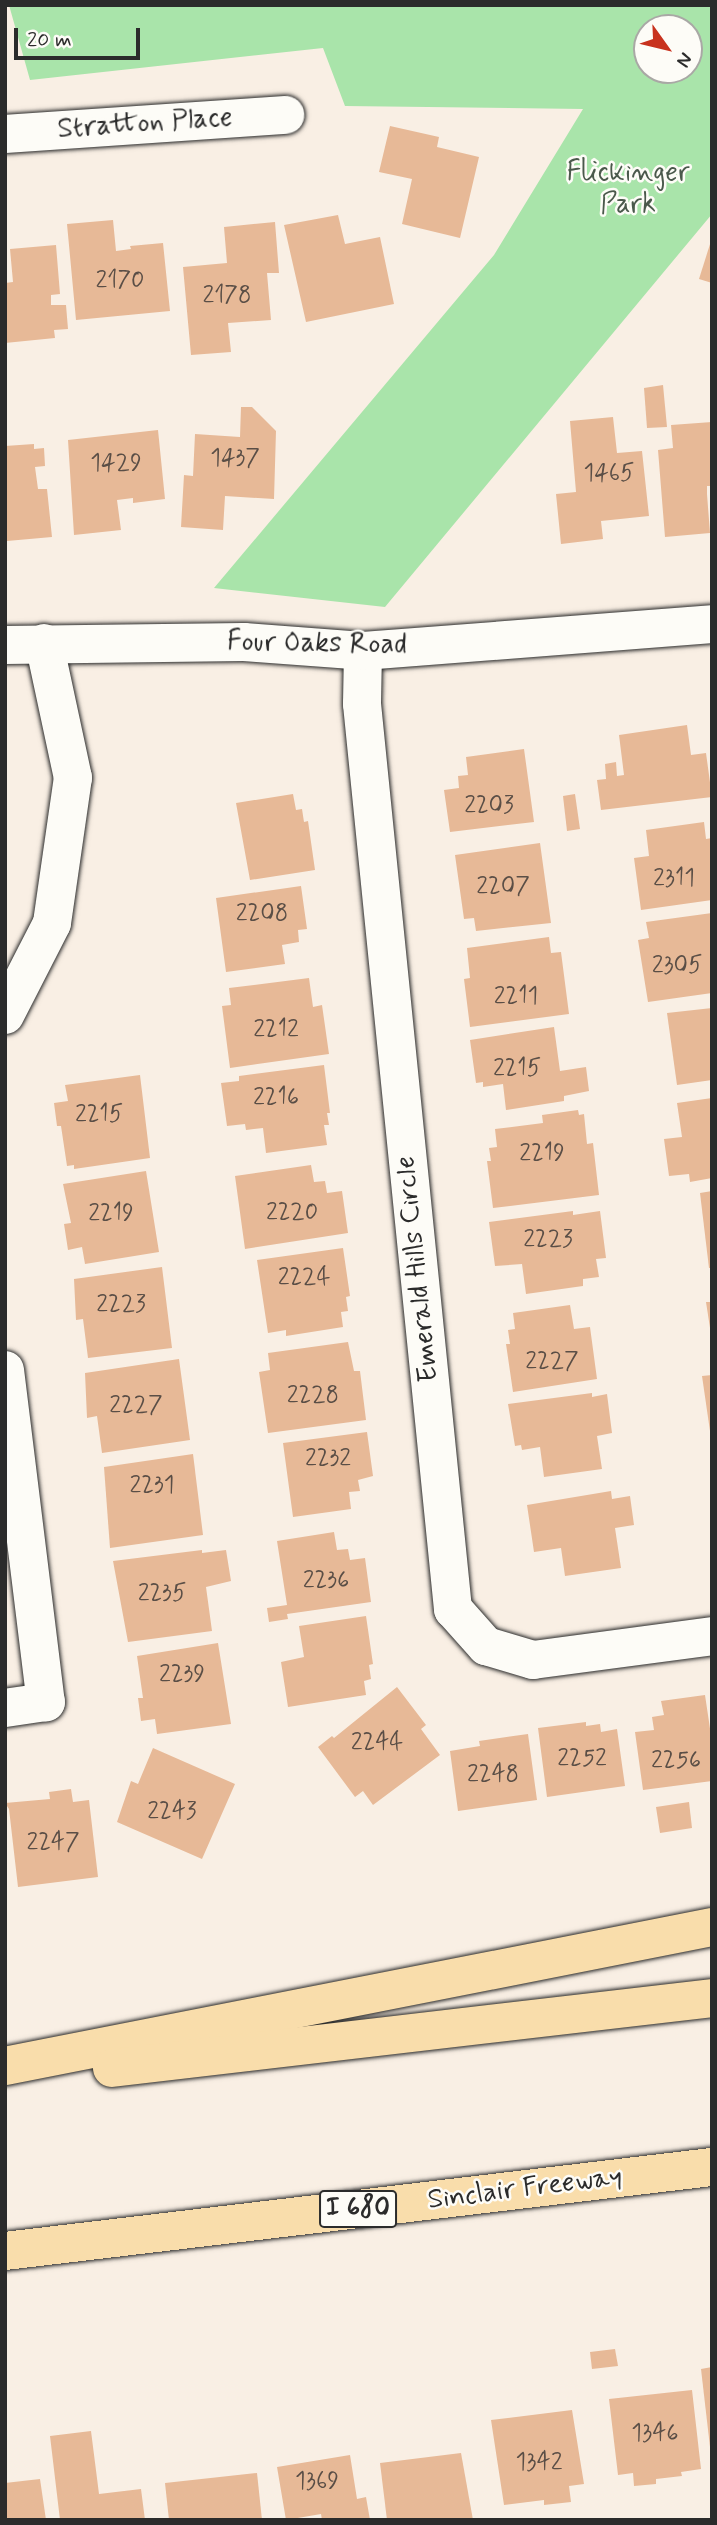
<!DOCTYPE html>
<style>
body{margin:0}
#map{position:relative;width:717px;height:2525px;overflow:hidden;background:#f9efe4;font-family:Mynerve,sans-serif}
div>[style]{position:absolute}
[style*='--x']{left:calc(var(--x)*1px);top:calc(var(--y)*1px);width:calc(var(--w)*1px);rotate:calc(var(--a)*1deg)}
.green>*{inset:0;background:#a9e4aa}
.building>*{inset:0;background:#e7b997}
.roads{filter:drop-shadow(0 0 2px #2b2b2b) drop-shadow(0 0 2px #2b2b2b)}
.minor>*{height:38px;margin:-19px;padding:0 19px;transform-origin:19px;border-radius:19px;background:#fdfcf7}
.tertiary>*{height:38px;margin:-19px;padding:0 19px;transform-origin:19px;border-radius:19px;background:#fdfcf7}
.motorway>*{height:38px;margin:-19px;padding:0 19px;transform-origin:19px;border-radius:19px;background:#f9ddab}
span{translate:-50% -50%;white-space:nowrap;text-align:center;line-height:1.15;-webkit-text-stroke:5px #fdfcf7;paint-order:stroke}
.number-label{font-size:24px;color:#5a4e46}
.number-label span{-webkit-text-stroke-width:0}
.shield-label span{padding:2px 5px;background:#fdfcf7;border:2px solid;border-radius:5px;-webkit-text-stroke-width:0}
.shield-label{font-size:26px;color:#2b2b2b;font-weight:700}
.street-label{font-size:28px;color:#2b2b2b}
.park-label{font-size:28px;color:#4a594b}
.frame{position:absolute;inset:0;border:7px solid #2b2b2b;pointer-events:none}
.north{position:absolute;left:633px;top:14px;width:70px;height:70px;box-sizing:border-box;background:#fdfcf7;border:2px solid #a9a8a5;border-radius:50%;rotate:124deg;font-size:19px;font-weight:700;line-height:28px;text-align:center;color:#2b2b2b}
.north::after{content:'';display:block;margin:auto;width:24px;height:32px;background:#c8321e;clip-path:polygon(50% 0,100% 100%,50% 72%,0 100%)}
.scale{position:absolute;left:14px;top:28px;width:126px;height:32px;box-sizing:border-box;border:4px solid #2b2b2b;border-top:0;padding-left:9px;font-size:21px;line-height:24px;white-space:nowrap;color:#2b2b2b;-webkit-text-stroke:5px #fdfcf7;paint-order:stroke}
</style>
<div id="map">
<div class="green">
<div style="clip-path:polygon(evenodd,9px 5px,712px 5px,712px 214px,385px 607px,214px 588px,494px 255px,583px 109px,345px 106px,323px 48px,30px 80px,9px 5px,647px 28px,689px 28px,689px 70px,647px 70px,647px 28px)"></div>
</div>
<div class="building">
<div style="clip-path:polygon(390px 126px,439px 137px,437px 147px,479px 157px,460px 238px,402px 224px,412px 179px,379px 172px)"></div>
<div style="clip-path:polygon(338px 215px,345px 244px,380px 237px,394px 304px,306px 322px,284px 225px)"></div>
<div style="clip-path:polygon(113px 220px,116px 251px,131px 249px,130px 246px,163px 243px,170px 311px,76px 320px,67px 224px)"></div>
<div style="clip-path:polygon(275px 222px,279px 273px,267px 273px,271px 320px,228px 323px,231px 352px,191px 355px,183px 267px,227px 263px,224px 227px)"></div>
<div style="clip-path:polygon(711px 241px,712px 241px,712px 283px,699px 279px)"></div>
<div style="clip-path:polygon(56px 245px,60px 294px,51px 295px,51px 305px,66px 305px,68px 329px,54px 330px,55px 338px,5px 343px,5px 283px,13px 282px,10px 249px)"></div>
<div style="clip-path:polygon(663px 385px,667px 427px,647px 428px,644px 388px)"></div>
<div style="clip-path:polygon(241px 407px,252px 407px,276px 431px,274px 499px,225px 496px,223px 530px,181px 527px,184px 475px,193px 476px,195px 434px,240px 437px)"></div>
<div style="clip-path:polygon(613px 417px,617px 453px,642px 451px,649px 516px,601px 521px,603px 539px,561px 544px,556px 494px,576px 492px,570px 421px)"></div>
<div style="clip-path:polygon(712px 422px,712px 486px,707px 486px,707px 494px,710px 533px,665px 537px,658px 450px,673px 448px,671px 425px)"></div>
<div style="clip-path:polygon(158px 430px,165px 499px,133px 503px,133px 498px,117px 500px,121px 530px,74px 535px,68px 440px)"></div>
<div style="clip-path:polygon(34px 444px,34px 449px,44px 448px,45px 466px,35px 467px,38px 489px,47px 489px,52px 537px,7px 541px,5px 446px)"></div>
<div style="clip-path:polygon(687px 725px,691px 755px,706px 753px,712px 797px,601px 810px,597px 780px,606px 779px,605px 764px,616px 762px,617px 776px,624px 775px,619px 735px)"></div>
<div style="clip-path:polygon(524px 749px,534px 822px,450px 832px,444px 790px,459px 788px,458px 776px,468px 775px,466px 757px)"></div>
<div style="clip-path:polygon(293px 794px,296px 810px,302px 809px,304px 822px,308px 821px,315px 870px,250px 880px,236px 803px)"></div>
<div style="clip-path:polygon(575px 794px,580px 829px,567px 831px,563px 796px)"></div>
<div style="clip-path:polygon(704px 822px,706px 839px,712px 838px,712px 900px,641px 910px,634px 858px,649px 856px,646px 830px)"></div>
<div style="clip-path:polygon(540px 843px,551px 923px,476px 931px,474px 918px,464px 919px,455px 855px)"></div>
<div style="clip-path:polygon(301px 886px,307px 929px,298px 930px,299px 942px,282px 945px,285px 964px,226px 972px,216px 898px)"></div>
<div style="clip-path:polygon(712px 913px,712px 993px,648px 1002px,638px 940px,649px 938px,646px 922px)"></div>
<div style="clip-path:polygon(549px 937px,551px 953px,561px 952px,569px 1014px,470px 1027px,464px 979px,470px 978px,467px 948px)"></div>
<div style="clip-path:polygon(309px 978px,313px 1007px,322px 1005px,329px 1054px,230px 1068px,222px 1006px,231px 1005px,229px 988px)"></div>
<div style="clip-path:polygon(712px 1008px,712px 1080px,677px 1085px,667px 1013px)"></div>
<div style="clip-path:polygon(554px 1027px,560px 1071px,586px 1067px,589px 1091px,564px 1096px,564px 1101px,506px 1110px,503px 1084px,483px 1087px,483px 1082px,476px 1083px,470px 1040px)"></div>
<div style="clip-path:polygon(324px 1065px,330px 1113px,327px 1113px,329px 1125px,324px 1125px,327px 1145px,266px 1153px,263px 1128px,246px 1130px,245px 1124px,227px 1126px,221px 1083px,239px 1081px,239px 1076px)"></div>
<div style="clip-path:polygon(140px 1075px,150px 1158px,74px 1169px,74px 1165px,67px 1166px,61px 1126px,57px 1126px,54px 1103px,68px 1101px,65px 1085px)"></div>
<div style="clip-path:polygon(712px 1098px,712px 1178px,690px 1182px,689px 1174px,669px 1176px,664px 1139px,682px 1137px,677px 1103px)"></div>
<div style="clip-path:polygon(578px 1110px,579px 1115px,584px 1114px,587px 1144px,593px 1143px,599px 1195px,493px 1208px,487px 1161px,491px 1161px,489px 1148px,497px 1147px,495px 1129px,543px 1123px,542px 1115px)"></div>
<div style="clip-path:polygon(311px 1165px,314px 1182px,325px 1181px,327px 1193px,342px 1191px,348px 1233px,245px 1249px,235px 1176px)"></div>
<div style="clip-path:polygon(146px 1171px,159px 1252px,85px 1264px,82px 1247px,68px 1250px,64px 1224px,71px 1223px,63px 1184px)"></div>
<div style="clip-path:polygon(712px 1191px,712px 1268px,709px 1268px,700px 1193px)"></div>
<div style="clip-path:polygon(573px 1211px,573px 1215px,600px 1211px,606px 1258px,596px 1259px,599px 1277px,583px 1279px,583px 1286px,526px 1294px,522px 1264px,495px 1266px,489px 1222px)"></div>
<div style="clip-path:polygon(343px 1248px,350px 1296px,346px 1297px,348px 1311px,341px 1312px,343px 1327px,286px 1336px,286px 1330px,268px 1333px,257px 1260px)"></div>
<div style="clip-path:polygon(162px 1267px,172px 1348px,88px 1358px,83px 1319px,76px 1320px,74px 1279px)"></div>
<div style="clip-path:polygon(706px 1302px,712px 1302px,712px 1328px,710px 1328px)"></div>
<div style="clip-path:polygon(570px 1305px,574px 1329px,590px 1327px,597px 1379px,513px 1392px,506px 1344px,510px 1344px,508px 1330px,515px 1329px,513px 1313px)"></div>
<div style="clip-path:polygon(348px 1342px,354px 1371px,360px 1371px,366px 1420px,268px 1433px,259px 1372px,270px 1370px,268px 1353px)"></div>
<div style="clip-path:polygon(179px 1359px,190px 1440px,102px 1453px,97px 1416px,87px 1418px,85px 1373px)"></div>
<div style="clip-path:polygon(712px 1375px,712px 1431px,710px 1431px,702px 1376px)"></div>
<div style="clip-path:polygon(592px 1393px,592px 1397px,607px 1394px,612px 1433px,597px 1436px,602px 1469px,544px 1477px,540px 1447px,522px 1450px,521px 1445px,515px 1446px,508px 1404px)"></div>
<div style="clip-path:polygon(367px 1432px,373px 1476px,358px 1480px,360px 1491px,349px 1492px,351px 1509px,293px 1517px,283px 1443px)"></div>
<div style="clip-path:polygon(193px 1454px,203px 1535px,110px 1548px,104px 1467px)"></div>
<div style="clip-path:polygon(611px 1491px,612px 1499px,630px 1496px,634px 1525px,615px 1528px,621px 1568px,565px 1576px,561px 1548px,534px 1552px,527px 1505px)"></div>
<div style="clip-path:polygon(334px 1532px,337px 1550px,348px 1549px,350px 1560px,365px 1558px,371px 1602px,287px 1614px,288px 1619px,269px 1622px,267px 1608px,287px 1605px,277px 1541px)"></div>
<div style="clip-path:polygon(202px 1550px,202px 1553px,226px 1550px,231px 1581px,206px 1587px,212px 1631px,128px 1642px,113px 1561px)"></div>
<div style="clip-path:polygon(366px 1616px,373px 1664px,369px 1665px,371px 1679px,364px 1681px,366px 1695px,288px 1707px,281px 1662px,304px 1657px,299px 1626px)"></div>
<div style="clip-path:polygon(218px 1643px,231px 1724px,157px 1734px,155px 1719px,141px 1721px,138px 1698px,143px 1698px,137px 1656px)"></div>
<div style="clip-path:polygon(397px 1687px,426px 1725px,421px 1729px,440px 1755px,373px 1805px,363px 1791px,355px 1797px,318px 1747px,332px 1736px,334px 1738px)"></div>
<div style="clip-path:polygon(705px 1695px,712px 1742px,712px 1781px,643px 1790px,635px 1732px,654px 1730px,652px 1717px,664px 1715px,661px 1701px)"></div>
<div style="clip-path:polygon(586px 1722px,586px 1726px,600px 1724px,601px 1732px,617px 1729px,625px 1786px,547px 1797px,538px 1728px)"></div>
<div style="clip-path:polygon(528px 1734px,537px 1800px,458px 1811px,450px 1751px,480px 1746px,479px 1741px)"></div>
<div style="clip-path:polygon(153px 1748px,235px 1784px,202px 1859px,117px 1822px,131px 1781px,138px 1784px)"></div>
<div style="clip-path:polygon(71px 1789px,73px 1802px,89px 1800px,98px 1877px,18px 1887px,9px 1809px,5px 1803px,50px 1799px,49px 1792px)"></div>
<div style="clip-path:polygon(689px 1802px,692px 1828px,660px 1833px,656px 1807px)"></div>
<div style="clip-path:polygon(615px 2349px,618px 2366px,592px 2369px,590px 2352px)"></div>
<div style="clip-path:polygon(712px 2367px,712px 2447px,710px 2447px,701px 2369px)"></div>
<div style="clip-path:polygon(692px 2390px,701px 2469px,681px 2472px,682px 2476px,656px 2479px,656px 2484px,634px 2486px,633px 2473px,618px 2475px,609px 2399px)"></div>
<div style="clip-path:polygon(572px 2410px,584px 2484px,569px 2486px,571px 2502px,544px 2505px,544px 2500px,504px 2505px,491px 2420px)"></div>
<div style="clip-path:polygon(91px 2431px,99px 2494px,141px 2489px,145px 2520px,60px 2520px,50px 2436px)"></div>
<div style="clip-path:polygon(461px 2453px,473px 2520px,387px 2520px,380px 2463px)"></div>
<div style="clip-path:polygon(350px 2455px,357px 2499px,366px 2497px,370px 2520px,322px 2520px,321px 2514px,286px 2520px,277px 2467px)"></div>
<div style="clip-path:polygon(257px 2473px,262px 2520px,169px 2520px,165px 2483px)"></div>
<div style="clip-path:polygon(40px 2479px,46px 2520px,5px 2520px,5px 2483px)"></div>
</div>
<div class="roads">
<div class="minor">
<div style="--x:5;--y:134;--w:281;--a:-3.9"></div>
<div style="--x:363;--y:651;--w:53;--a:91.1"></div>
<div style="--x:362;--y:704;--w:910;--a:84.26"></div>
<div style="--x:453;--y:1609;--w:50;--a:48.3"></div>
<div style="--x:486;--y:1646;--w:49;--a:16.6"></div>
<div style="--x:533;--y:1660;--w:181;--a:-7.6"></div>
<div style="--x:5;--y:1015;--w:103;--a:-62.9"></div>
<div style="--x:52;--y:923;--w:147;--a:-81.8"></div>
<div style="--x:73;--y:778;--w:138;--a:-102.1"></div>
<div style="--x:5;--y:1370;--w:335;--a:83"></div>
<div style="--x:46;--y:1702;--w:41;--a:171.7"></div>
</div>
<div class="tertiary">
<div style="--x:5;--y:645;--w:239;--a:-0.7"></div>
<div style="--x:244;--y:642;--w:119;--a:4.3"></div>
<div style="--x:363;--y:651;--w:350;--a:-4.4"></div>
</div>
<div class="motorway">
<div style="--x:5;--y:2066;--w:721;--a:-11.12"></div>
<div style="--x:112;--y:2068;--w:604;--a:-6.65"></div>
<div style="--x:5;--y:2251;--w:712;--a:-6.78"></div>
</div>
</div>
<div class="number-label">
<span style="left:120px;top:281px">2170</span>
<span style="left:227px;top:296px">2178</span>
<span style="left:235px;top:459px">1437</span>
<span style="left:116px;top:464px">1429</span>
<span style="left:609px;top:474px">1465</span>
<span style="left:489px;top:806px">2203</span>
<span style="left:674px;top:879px">2311</span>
<span style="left:503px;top:887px">2207</span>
<span style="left:262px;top:914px">2208</span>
<span style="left:677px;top:966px">2305</span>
<span style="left:516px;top:997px">2211</span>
<span style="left:276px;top:1030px">2212</span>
<span style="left:517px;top:1069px">2215</span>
<span style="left:276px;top:1098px">2216</span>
<span style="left:99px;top:1115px">2215</span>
<span style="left:542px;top:1154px">2219</span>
<span style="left:292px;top:1213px">2220</span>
<span style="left:111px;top:1214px">2219</span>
<span style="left:548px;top:1240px">2223</span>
<span style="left:304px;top:1278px">2224</span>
<span style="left:121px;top:1305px">2223</span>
<span style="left:552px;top:1362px">2227</span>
<span style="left:313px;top:1396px">2228</span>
<span style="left:136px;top:1406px">2227</span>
<span style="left:328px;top:1459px">2232</span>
<span style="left:152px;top:1486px">2231</span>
<span style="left:326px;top:1581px">2236</span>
<span style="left:162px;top:1594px">2235</span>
<span style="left:182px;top:1675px">2239</span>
<span style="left:377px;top:1743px">2244</span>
<span style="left:582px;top:1759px">2252</span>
<span style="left:676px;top:1761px">2256</span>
<span style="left:493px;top:1775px">2248</span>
<span style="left:172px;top:1812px">2243</span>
<span style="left:53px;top:1843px">2247</span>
<span style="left:655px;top:2434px">1346</span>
<span style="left:539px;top:2463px">1342</span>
<span style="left:317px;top:2482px">1369</span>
</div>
<div class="shield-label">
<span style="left:358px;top:2209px">I 680</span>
</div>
<div class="street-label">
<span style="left:145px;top:124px;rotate:-4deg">Stratton Place</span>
<span style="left:317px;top:644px;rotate:1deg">Four Oaks Road</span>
<span style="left:418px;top:1269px;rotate:-96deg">Emerald Hills Circle</span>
<span style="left:525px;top:2189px;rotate:-7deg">Sinclair Freeway</span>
</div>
<div class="park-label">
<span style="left:628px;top:189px">Flickinger<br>Park</span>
</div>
<div class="frame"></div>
<div class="north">N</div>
<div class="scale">20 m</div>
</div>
